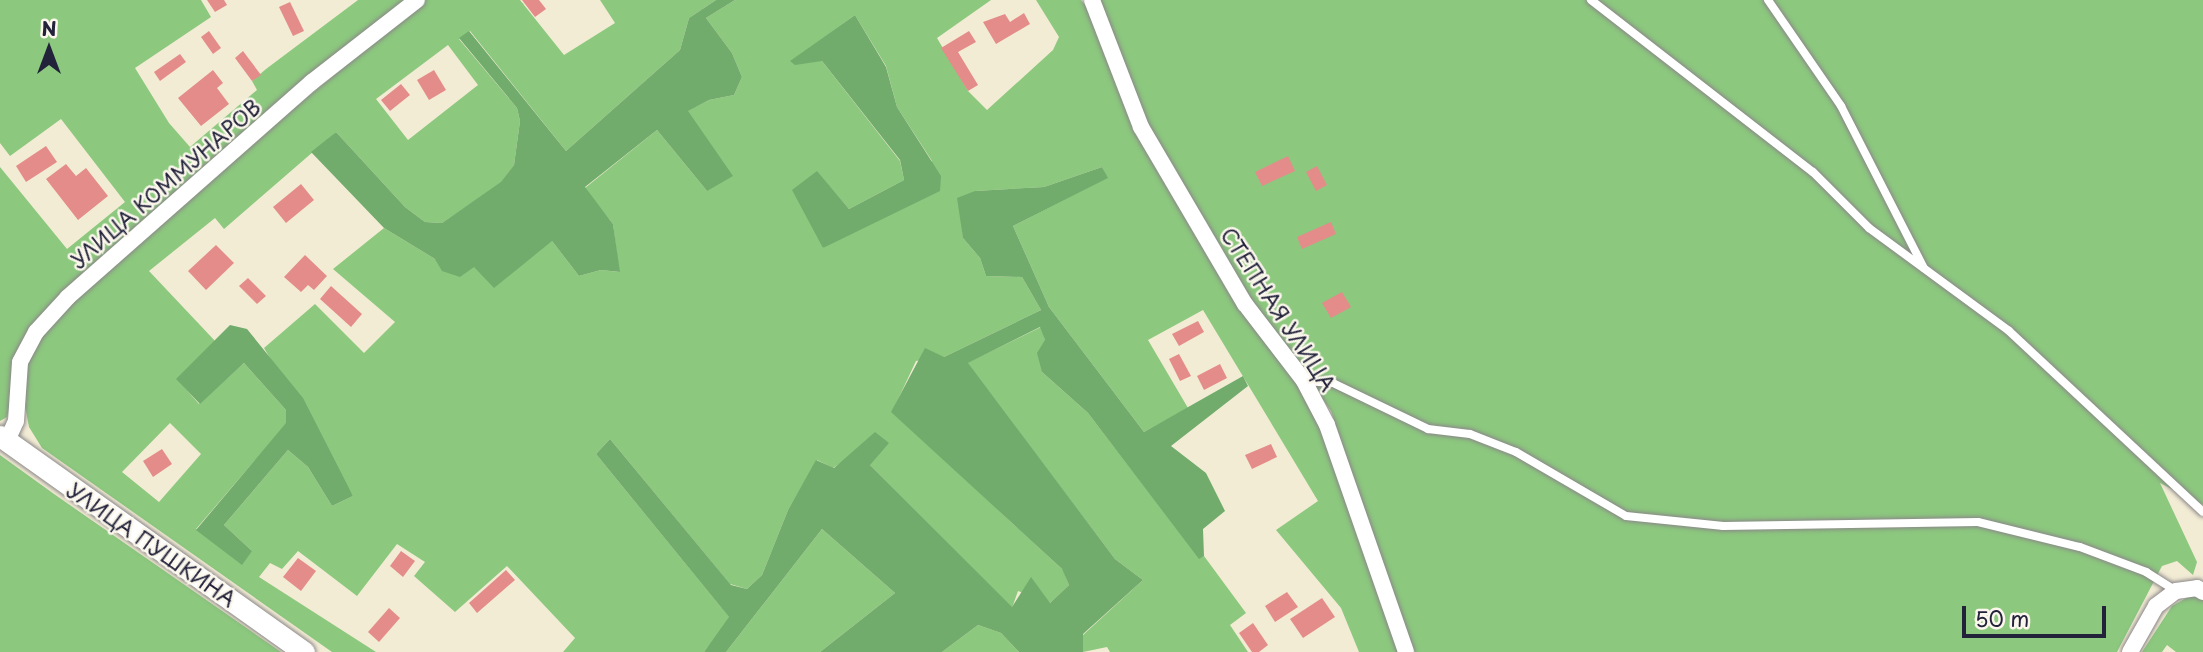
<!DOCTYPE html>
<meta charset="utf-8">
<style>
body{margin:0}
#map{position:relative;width:2203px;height:652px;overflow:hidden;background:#f3ecd5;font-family:"Playpen Sans",sans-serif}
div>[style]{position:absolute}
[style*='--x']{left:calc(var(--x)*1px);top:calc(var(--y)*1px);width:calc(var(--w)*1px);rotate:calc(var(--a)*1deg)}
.green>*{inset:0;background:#8cc87e}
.forest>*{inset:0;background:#71ac6d}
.building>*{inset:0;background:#e48c8a}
.roads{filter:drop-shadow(0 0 2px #8a8788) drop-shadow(0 0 2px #8a8788)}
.service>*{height:8px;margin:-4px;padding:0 4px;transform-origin:4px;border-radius:4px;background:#fff}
.minor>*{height:16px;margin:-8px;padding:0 8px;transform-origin:8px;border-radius:8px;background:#fff}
.tertiary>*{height:21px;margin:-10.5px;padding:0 10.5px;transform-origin:10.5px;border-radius:10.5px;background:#fff}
span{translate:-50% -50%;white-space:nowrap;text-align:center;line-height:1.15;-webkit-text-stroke:5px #fbf7ec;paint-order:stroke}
.street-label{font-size:21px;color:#22223b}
.north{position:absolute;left:14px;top:14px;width:70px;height:70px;-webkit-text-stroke:5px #fbf7ec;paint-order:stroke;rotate:0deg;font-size:19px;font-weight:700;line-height:28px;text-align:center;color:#22223b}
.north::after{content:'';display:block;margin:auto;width:24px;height:32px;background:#22223b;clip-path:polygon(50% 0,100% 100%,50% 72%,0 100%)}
.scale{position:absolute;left:1962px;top:606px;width:144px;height:32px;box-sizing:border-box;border:4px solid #22223b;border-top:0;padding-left:9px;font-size:21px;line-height:24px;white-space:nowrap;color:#22223b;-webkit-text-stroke:5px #fbf7ec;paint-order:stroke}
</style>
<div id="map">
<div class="green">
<div style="clip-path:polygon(0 0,201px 0,211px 17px,135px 68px,169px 123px,190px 147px,257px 90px,252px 81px,266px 69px,358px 0,407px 0,278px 101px,100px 258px,36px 321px,7px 417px,0 421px,0 167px,67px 249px,125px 202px,61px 119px,10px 156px,0 143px)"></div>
<div style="clip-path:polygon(evenodd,426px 0,520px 0,564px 55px,615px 23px,600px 0,716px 0,689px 18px,680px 50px,566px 151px,470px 31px,459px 39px,517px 108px,520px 121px,514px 165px,501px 183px,442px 223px,425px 222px,405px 207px,336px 132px,224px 229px,215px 218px,149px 271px,216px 342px,177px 379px,199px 404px,244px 363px,286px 410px,287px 423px,196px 529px,252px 551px,224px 525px,288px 450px,308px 467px,332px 506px,353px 496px,264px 348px,315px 304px,364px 353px,395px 322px,333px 269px,384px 228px,435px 259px,474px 266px,552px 241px,579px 276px,601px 270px,619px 272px,613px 224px,585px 188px,657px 130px,707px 191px,687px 111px,709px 100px,734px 95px,742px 77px,732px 53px,706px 18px,735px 0,991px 0,937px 38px,968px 91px,987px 110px,1053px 50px,1059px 37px,1036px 0,1081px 0,1093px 15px,1144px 147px,1305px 394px,1327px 441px,1401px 652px,1359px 652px,1341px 608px,1276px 530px,1318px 501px,1203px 310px,1148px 340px,1188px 408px,1144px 432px,1049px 307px,1013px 226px,1107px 178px,1102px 167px,1044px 187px,975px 191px,962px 213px,963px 238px,980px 258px,986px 276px,1022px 277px,1041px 310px,944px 357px,916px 361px,892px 412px,1063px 570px,1069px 585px,1050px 603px,1018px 591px,1012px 608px,857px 452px,833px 468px,817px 460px,788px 510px,762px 575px,747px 589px,730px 584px,610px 439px,596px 454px,730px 618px,704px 652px,563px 652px,575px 638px,507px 566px,455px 612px,414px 576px,425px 562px,397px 544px,357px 596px,298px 551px,282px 569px,270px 563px,259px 577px,376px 652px,332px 652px,42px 448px,29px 427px,23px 396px,26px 365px,40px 335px,72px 301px,222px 167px,426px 0,855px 15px,886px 66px,897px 107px,932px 161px,823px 248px,817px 172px,849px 209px,904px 180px,900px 161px,822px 61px,791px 61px,855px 15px,426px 0,448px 45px,478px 85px,408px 140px,376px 99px,448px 45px,426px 0,170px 423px,201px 454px,159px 502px,122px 472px,170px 423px)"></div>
<div style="clip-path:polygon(1096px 0,2203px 0,2203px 505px,2160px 483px,2197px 562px,2193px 575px,2177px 561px,2162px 566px,2117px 652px,1412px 652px,1331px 411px,1246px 291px,1153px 139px)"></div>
<div style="clip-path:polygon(1041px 327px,1045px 340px,1042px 372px,1088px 413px,1199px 558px,1204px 556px,1246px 613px,1230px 625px,1248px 652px,1110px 652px,1107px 647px,1083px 652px,1083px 635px,1143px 580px,1115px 559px,967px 363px)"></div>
<div style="clip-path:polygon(0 455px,54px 494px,281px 652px,0 652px)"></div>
<div style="clip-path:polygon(822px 529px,895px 593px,820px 652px,726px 652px)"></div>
<div style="clip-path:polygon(2190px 596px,2203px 599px,2203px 652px,2176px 652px,2167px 645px,2162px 652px,2142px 652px,2172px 606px)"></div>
<div style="clip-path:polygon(978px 625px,1001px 633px,1019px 652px,942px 652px)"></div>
</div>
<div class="forest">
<div style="clip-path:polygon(716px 0,735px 0,706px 18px,732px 53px,742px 77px,734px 95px,709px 100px,688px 111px,733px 176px,707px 191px,657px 130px,585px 187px,613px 224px,620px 272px,601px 270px,579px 276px,552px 241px,494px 288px,474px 267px,460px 277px,442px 271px,435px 259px,384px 228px,311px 152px,336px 132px,405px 207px,425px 222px,442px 223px,501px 182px,514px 165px,520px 121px,517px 108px,459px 38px,469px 31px,566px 151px,680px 50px,689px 18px)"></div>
<div style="clip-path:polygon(855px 15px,886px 67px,897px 107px,941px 176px,940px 191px,823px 248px,792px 190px,817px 171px,849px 209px,904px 180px,900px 160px,822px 61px,795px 65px,790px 61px)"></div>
<div style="clip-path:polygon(1102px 167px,1108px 178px,1013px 226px,1049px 307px,1144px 432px,1243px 376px,1248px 386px,1171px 446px,1206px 473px,1225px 511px,1203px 529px,1204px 556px,1199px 559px,1088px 413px,1042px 372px,1037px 353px,1045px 340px,1040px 327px,968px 363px,1115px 559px,1143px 580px,1083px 634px,1083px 652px,1019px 652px,1001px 633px,978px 625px,942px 652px,820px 652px,895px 593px,822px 529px,726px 652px,704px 652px,729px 617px,596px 454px,610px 439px,731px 585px,747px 589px,762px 575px,788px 510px,816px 460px,834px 468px,875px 432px,889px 443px,870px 465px,1012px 607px,1031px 577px,1050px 603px,1069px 585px,1062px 569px,891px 412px,925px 348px,944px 357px,1041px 310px,1022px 277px,986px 276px,980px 258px,963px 238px,957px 198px,975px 191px,1044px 187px)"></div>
<div style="clip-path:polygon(230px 325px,247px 329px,303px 398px,353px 496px,332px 506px,308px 467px,288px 450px,224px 525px,252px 551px,242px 565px,196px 530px,286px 423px,286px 410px,244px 363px,200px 404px,176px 379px)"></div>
</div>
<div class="building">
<div style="clip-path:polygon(207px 0,224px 0,227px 5px,215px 12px)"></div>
<div style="clip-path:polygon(522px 0,539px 0,546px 9px,535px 17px)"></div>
<div style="clip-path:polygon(290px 2px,304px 31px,293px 36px,279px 7px)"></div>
<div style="clip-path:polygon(1024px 13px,1030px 24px,996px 44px,983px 22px,1005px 14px,1010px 22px)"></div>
<div style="clip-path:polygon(209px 31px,221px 48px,213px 54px,201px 37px)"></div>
<div style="clip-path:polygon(969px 31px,976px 42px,958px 52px,978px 85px,968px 91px,941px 48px)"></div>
<div style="clip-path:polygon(243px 51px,261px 75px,252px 81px,235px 58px)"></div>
<div style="clip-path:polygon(180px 54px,186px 62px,160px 81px,154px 72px)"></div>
<div style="clip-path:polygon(213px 70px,223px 83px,217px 88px,229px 104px,201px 126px,178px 98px)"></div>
<div style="clip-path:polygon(434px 70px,446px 90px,429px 100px,417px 80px)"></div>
<div style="clip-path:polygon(401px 84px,410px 95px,390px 111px,381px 100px)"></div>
<div style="clip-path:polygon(46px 146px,57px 162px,26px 182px,16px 166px)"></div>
<div style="clip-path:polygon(1288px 156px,1295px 171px,1262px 186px,1255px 172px)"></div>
<div style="clip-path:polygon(66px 164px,76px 176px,86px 168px,108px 196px,78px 220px,46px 179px)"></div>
<div style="clip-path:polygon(1317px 166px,1327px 185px,1316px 191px,1306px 172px)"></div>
<div style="clip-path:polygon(301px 184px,314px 200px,286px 223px,273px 207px)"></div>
<div style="clip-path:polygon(1331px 222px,1336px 234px,1302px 249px,1297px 237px)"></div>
<div style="clip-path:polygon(216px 245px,234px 263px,206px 290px,188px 271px)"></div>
<div style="clip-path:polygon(305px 255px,327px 276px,314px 290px,308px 285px,301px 292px,284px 277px)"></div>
<div style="clip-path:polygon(248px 278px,266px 296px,257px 304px,239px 286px)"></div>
<div style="clip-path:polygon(331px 286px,362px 314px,351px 327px,320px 299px)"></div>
<div style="clip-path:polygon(1342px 292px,1351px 307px,1331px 318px,1322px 303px)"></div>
<div style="clip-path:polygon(1198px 321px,1204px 332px,1179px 346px,1172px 334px)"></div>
<div style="clip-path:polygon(1179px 354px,1191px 376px,1180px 381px,1169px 359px)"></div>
<div style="clip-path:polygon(1220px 364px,1227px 378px,1204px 390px,1197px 376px)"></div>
<div style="clip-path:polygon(1271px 444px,1277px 457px,1252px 469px,1245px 455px)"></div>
<div style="clip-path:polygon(162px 449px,172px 464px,153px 477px,143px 461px)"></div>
<div style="clip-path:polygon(401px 551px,415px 561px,403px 577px,390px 566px)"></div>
<div style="clip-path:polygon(298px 558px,316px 571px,301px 591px,283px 577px)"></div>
<div style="clip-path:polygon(506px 570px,515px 580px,477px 613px,469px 603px)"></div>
<div style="clip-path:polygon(1287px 592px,1298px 607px,1275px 622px,1265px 606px)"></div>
<div style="clip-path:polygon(1322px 598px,1335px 617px,1303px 638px,1290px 619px)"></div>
<div style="clip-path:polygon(389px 608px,400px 618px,379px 642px,368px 632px)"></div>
<div style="clip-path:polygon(1253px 623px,1268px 645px,1259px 652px,1252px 652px,1239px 633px)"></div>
</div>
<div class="roads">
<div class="service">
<div style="--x:1591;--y:0;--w:281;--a:37.8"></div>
<div style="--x:1813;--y:172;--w:79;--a:45"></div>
<div style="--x:1869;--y:228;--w:174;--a:36.3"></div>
<div style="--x:2009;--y:331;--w:265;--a:43"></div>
<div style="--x:1768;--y:0;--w:129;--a:55.4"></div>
<div style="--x:1841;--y:106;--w:182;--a:62.9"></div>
<div style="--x:1305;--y:381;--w:28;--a:4"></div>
<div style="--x:1333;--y:383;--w:106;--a:25.8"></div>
<div style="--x:1428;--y:429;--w:42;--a:6.8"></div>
<div style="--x:1470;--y:434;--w:49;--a:21.4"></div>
<div style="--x:1516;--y:452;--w:127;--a:30.2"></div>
<div style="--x:1626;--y:516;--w:98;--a:5.9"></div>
<div style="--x:1723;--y:526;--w:255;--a:-0.9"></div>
<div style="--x:1978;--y:522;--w:105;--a:13.8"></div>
<div style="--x:2080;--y:547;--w:71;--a:20.7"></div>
<div style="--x:2146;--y:572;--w:36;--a:32"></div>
</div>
<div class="minor">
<div style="--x:1092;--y:0;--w:136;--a:68.9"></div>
<div style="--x:1141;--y:127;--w:205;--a:59.6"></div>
<div style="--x:1245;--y:304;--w:97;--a:52.5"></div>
<div style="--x:1304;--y:381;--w:50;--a:62.4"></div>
<div style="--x:1327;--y:425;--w:240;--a:70.8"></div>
<div style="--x:7;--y:441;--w:22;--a:-66"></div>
<div style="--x:16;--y:421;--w:59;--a:-86.1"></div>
<div style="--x:20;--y:362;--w:34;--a:-62"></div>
<div style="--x:36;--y:332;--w:47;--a:-47.6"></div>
<div style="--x:68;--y:297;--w:325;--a:-41.4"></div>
<div style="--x:312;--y:82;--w:133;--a:-38"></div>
<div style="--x:2130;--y:652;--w:53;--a:-60.5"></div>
<div style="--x:2156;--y:606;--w:25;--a:-37"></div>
<div style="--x:2176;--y:591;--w:21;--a:-8"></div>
<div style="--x:2197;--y:588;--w:7;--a:34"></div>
</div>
<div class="tertiary">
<div style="--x:0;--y:436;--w:373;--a:35.4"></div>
</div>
</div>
<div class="street-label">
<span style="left:165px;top:183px;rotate:-41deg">УЛИЦА КОММУНАРОВ</span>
<span style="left:1279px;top:309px;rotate:57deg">СТЕПНАЯ УЛИЦА</span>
<span style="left:152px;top:544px;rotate:35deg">УЛИЦА ПУШКИНА</span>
</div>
<div class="north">N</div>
<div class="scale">50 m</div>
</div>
